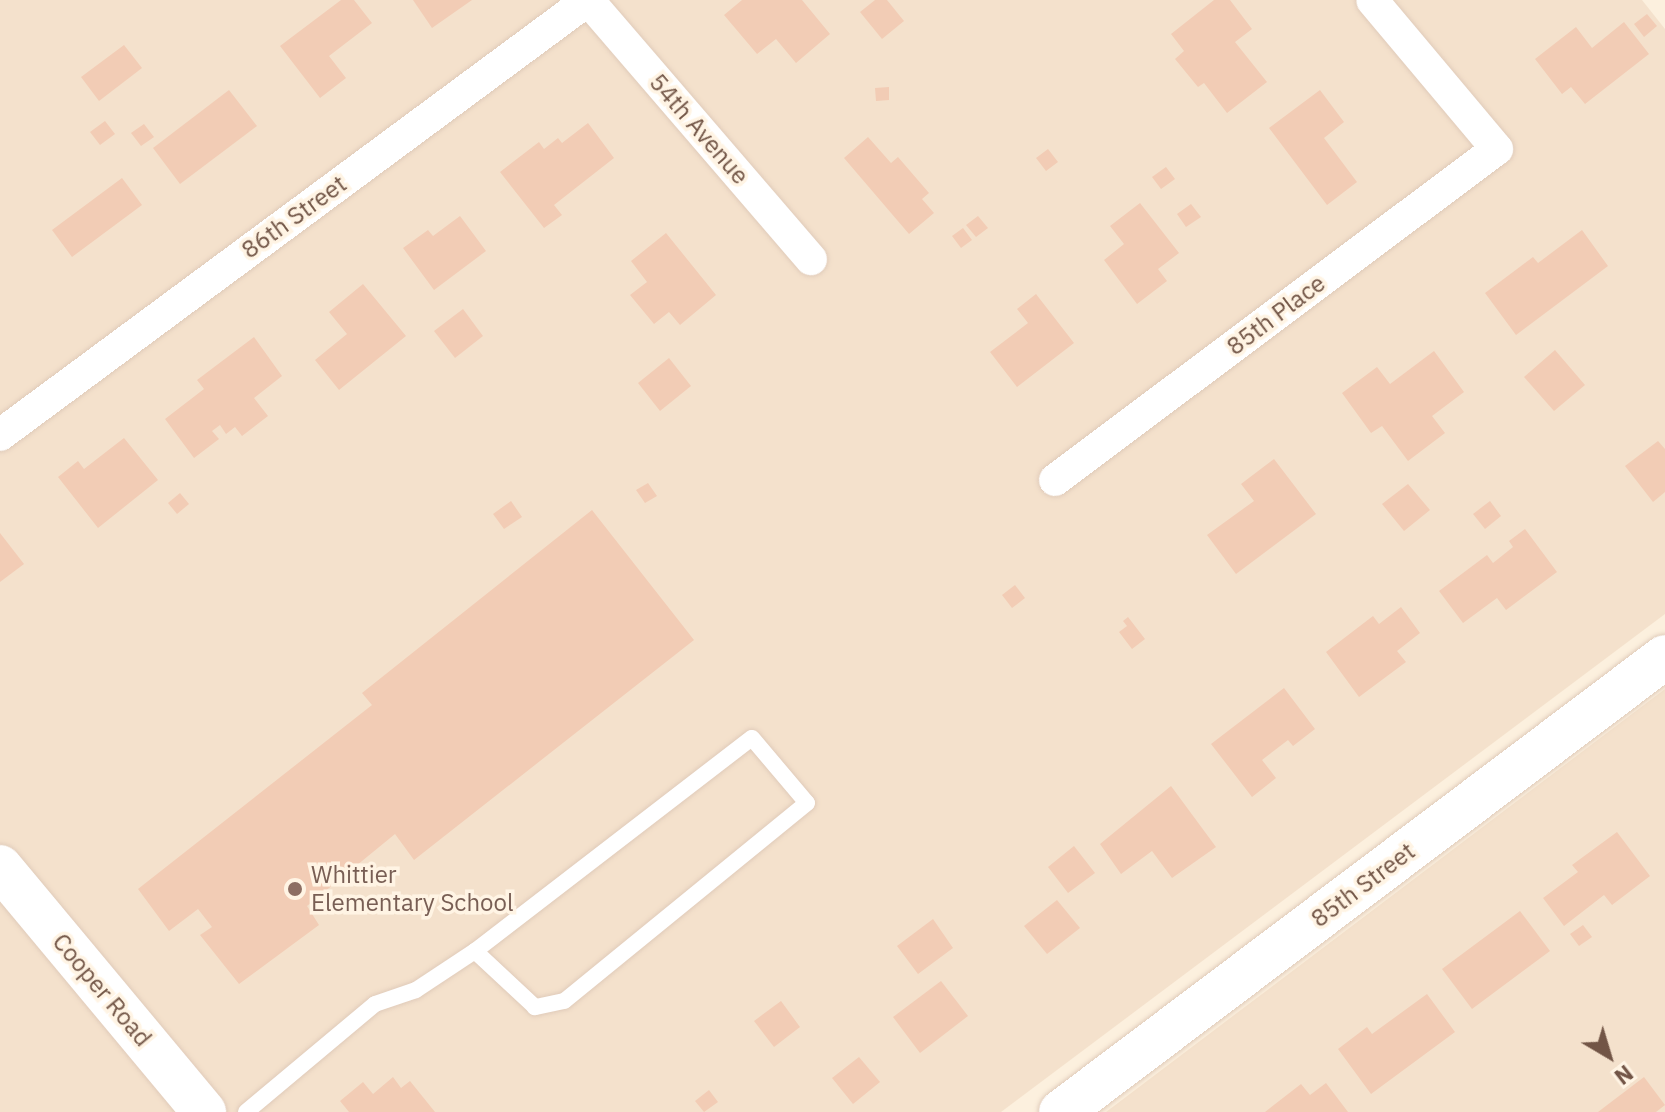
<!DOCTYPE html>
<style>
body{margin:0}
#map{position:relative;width:1665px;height:1112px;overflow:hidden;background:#fcf0de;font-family:"IBM Plex Sans",sans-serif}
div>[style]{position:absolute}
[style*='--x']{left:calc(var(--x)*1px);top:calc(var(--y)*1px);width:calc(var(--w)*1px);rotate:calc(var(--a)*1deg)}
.residential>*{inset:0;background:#f4e1cc}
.building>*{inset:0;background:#f2ccb5}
.roads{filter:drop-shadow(0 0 2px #e0cbba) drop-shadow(0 0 2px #e0cbba)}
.lane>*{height:16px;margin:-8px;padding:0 8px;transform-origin:8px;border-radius:8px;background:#fff}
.street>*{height:32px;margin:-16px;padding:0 16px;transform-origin:16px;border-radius:16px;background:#fff}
.secondary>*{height:44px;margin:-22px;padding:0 22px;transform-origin:22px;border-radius:22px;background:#fff}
.dots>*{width:22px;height:22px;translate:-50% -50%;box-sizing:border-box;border:4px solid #fff4e4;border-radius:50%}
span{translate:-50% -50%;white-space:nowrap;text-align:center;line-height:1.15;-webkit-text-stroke:7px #fff4e4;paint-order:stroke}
.street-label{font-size:24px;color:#725546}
.education-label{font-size:24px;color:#785e54}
.left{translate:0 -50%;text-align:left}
.north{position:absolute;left:1569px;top:1016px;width:80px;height:80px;-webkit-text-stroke:6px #fff4e4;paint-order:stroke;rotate:142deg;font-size:22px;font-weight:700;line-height:32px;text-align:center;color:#725546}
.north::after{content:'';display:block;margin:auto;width:28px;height:36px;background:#725546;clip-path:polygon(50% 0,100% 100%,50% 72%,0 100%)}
</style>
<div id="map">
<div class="residential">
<div style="clip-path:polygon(0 0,1642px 0,1665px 29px,1665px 614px,1001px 1112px,0 1112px)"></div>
<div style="clip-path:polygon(1665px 689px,1665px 1112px,1106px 1112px)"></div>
</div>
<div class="building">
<div style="clip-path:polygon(341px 0,354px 0,372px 23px,329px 56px,346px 78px,320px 98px,280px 46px)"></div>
<div style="clip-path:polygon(413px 0,472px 0,432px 28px)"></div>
<div style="clip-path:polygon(742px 0,802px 0,830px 34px,796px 63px,776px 39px,757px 54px,724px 15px)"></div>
<div style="clip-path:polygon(875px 0,887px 0,904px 21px,882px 39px,860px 12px)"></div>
<div style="clip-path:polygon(1214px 0,1230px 0,1252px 29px,1235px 42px,1267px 82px,1227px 113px,1204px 83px,1198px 87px,1175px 59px,1184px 51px,1171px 34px)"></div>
<div style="clip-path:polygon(1647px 14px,1657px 26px,1644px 37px,1634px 24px)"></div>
<div style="clip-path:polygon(1624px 22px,1649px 54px,1585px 104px,1571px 87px,1562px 94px,1535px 59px,1576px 27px,1592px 48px)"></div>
<div style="clip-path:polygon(124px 45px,142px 68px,99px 101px,81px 77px)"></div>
<div style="clip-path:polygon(889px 87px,889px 100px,876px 101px,875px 88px)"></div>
<div style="clip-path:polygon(229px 90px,257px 126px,180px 184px,153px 148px)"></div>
<div style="clip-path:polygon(1320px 90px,1344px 122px,1324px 138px,1357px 182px,1327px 205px,1269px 128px)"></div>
<div style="clip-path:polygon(105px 121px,115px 134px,100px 145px,90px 132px)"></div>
<div style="clip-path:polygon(588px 123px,614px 158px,554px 205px,562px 215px,544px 228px,500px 172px,539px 142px,544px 149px,558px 138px,562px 143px)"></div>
<div style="clip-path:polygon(144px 124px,154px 137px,141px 146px,131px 133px)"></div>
<div style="clip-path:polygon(868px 137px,891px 163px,898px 157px,929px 193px,922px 199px,934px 213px,909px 234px,844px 158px)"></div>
<div style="clip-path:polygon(1048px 149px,1058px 162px,1046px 171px,1036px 158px)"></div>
<div style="clip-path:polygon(1166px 167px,1175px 179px,1161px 189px,1152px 177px)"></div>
<div style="clip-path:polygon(122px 178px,142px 205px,72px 257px,52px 230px)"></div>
<div style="clip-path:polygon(1140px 203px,1179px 253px,1158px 269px,1167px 281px,1137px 304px,1104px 260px,1124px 244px,1110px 226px)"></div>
<div style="clip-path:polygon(1191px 204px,1201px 217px,1186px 227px,1177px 214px)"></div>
<div style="clip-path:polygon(460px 216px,486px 251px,434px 290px,403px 248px,428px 230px,433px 236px)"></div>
<div style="clip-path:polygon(978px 216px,988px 228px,976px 237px,966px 225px)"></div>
<div style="clip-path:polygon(963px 228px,972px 240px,961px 248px,952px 236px)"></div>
<div style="clip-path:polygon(1582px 230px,1608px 266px,1516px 335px,1485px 293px,1533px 257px,1538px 263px)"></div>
<div style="clip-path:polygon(666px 233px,716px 295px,680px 325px,669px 312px,654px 324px,630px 295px,647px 282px,631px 261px)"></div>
<div style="clip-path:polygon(363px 284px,406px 336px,339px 390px,315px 360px,347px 334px,329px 312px)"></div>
<div style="clip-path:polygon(1036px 294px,1074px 343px,1017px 387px,990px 352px,1028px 323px,1017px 309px)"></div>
<div style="clip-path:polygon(463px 309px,483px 336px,455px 358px,434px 331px)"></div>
<div style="clip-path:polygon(254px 337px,282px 376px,254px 398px,268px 416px,242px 436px,235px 427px,226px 434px,220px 425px,212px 431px,219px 439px,194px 458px,165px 419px,204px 389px,197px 380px)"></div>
<div style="clip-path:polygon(1555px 350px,1585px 385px,1554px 411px,1524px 377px)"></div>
<div style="clip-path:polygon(1434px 351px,1464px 392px,1432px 416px,1445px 433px,1408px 461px,1382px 426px,1371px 433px,1342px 393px,1377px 367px,1390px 384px)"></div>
<div style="clip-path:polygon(669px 358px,691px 386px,660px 411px,638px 383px)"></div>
<div style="clip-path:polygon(124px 438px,158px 480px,98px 528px,58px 477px,78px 461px,84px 469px)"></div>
<div style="clip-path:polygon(1658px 441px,1665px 449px,1665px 492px,1653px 502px,1625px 466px)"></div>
<div style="clip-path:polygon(1274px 459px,1316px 514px,1236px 574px,1207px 535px,1254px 501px,1241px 484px)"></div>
<div style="clip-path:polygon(648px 483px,657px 496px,645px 503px,636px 490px)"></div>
<div style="clip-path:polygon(1408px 484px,1430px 510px,1404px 531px,1382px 504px)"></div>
<div style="clip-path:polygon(180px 493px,189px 504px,177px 514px,168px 503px)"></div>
<div style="clip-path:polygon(511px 501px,522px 517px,504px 529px,493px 514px)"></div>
<div style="clip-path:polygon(1490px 501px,1501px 516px,1485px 529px,1473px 514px)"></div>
<div style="clip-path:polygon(592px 510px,694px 640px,414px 860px,395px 834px,307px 906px,319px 925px,239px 984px,200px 935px,212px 927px,198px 909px,169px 931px,138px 889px,372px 705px,362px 693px)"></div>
<div style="clip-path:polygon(1525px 529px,1557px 572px,1506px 610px,1497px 598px,1463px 623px,1439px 591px,1487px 555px,1493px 563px,1513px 547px,1509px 541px)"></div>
<div style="clip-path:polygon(0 533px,24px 564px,0 582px)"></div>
<div style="clip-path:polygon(1015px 585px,1025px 598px,1012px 608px,1002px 595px)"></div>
<div style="clip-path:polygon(1401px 607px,1420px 633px,1397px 651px,1406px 662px,1359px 697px,1326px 652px,1373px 616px,1379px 624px)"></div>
<div style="clip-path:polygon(1128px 617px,1145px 639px,1132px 649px,1119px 632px,1127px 626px,1123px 621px)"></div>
<div style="clip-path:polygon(1284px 688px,1315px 729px,1293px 746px,1288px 740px,1262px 760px,1276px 778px,1252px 797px,1211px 744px)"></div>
<div style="clip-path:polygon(1171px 786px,1216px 847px,1172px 878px,1152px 851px,1121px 874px,1100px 844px)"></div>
<div style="clip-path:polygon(1617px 832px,1650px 876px,1612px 905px,1604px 895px,1564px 926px,1543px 898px,1578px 872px,1572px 865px)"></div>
<div style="clip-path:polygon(1074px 846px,1095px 873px,1068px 893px,1048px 867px)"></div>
<div style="clip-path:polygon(1057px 900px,1080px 928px,1047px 954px,1024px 926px)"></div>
<div style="clip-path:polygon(1520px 911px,1550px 951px,1472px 1009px,1442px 969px)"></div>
<div style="clip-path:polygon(933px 919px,953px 948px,918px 974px,897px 946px)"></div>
<div style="clip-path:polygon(1583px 925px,1592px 937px,1579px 946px,1570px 934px)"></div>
<div style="clip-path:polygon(941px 981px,968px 1016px,920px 1053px,893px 1017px)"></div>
<div style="clip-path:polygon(1427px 994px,1455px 1032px,1371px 1094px,1338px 1049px,1367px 1027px,1372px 1034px)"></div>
<div style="clip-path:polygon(781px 1001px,800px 1027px,774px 1047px,754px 1021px)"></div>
<div style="clip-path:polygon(859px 1057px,880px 1082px,853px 1104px,832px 1078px)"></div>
<div style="clip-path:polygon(393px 1077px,401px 1088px,410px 1081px,435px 1112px,349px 1112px,340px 1101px,363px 1082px,373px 1094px)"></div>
<div style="clip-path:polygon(1644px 1077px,1665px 1105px,1656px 1112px,1598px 1112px)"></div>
<div style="clip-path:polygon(1326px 1083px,1348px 1112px,1265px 1112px,1301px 1084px,1310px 1095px)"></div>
<div style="clip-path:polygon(709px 1090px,718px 1102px,704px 1112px,695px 1101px)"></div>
</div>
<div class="roads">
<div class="lane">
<div style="--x:246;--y:1112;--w:168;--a:-39.9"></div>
<div style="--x:375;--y:1004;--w:43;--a:-18.9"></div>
<div style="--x:416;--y:990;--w:71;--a:-33.5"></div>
<div style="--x:475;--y:951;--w:349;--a:-37.6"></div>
<div style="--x:752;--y:738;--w:85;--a:49.8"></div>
<div style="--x:807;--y:803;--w:313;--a:140.8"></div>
<div style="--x:564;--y:1001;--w:30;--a:168"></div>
<div style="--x:535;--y:1007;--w:82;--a:-137"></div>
</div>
<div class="street">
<div style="--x:588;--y:0;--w:342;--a:49.3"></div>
<div style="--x:0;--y:435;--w:731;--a:-36.49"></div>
<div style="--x:1055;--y:480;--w:552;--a:-36.83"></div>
<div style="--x:1497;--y:149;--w:194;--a:-130"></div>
</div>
<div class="secondary">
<div style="--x:0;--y:867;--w:319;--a:50.2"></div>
<div style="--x:1061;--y:1112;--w:756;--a:-36.99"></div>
</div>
</div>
<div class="dots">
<div style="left:295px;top:889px;background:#8d6e63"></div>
</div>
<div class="street-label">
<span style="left:699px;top:129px;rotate:49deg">54th Avenue</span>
<span style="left:294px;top:217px;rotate:-36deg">86th Street</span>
<span style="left:1276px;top:315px;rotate:-37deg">85th Place</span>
<span style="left:1363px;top:885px;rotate:-37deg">85th Street</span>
<span style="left:102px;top:990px;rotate:50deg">Cooper Road</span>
</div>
<div class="education-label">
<span class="left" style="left:311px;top:889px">Whittier<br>Elementary School</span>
</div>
<div class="north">N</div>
</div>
